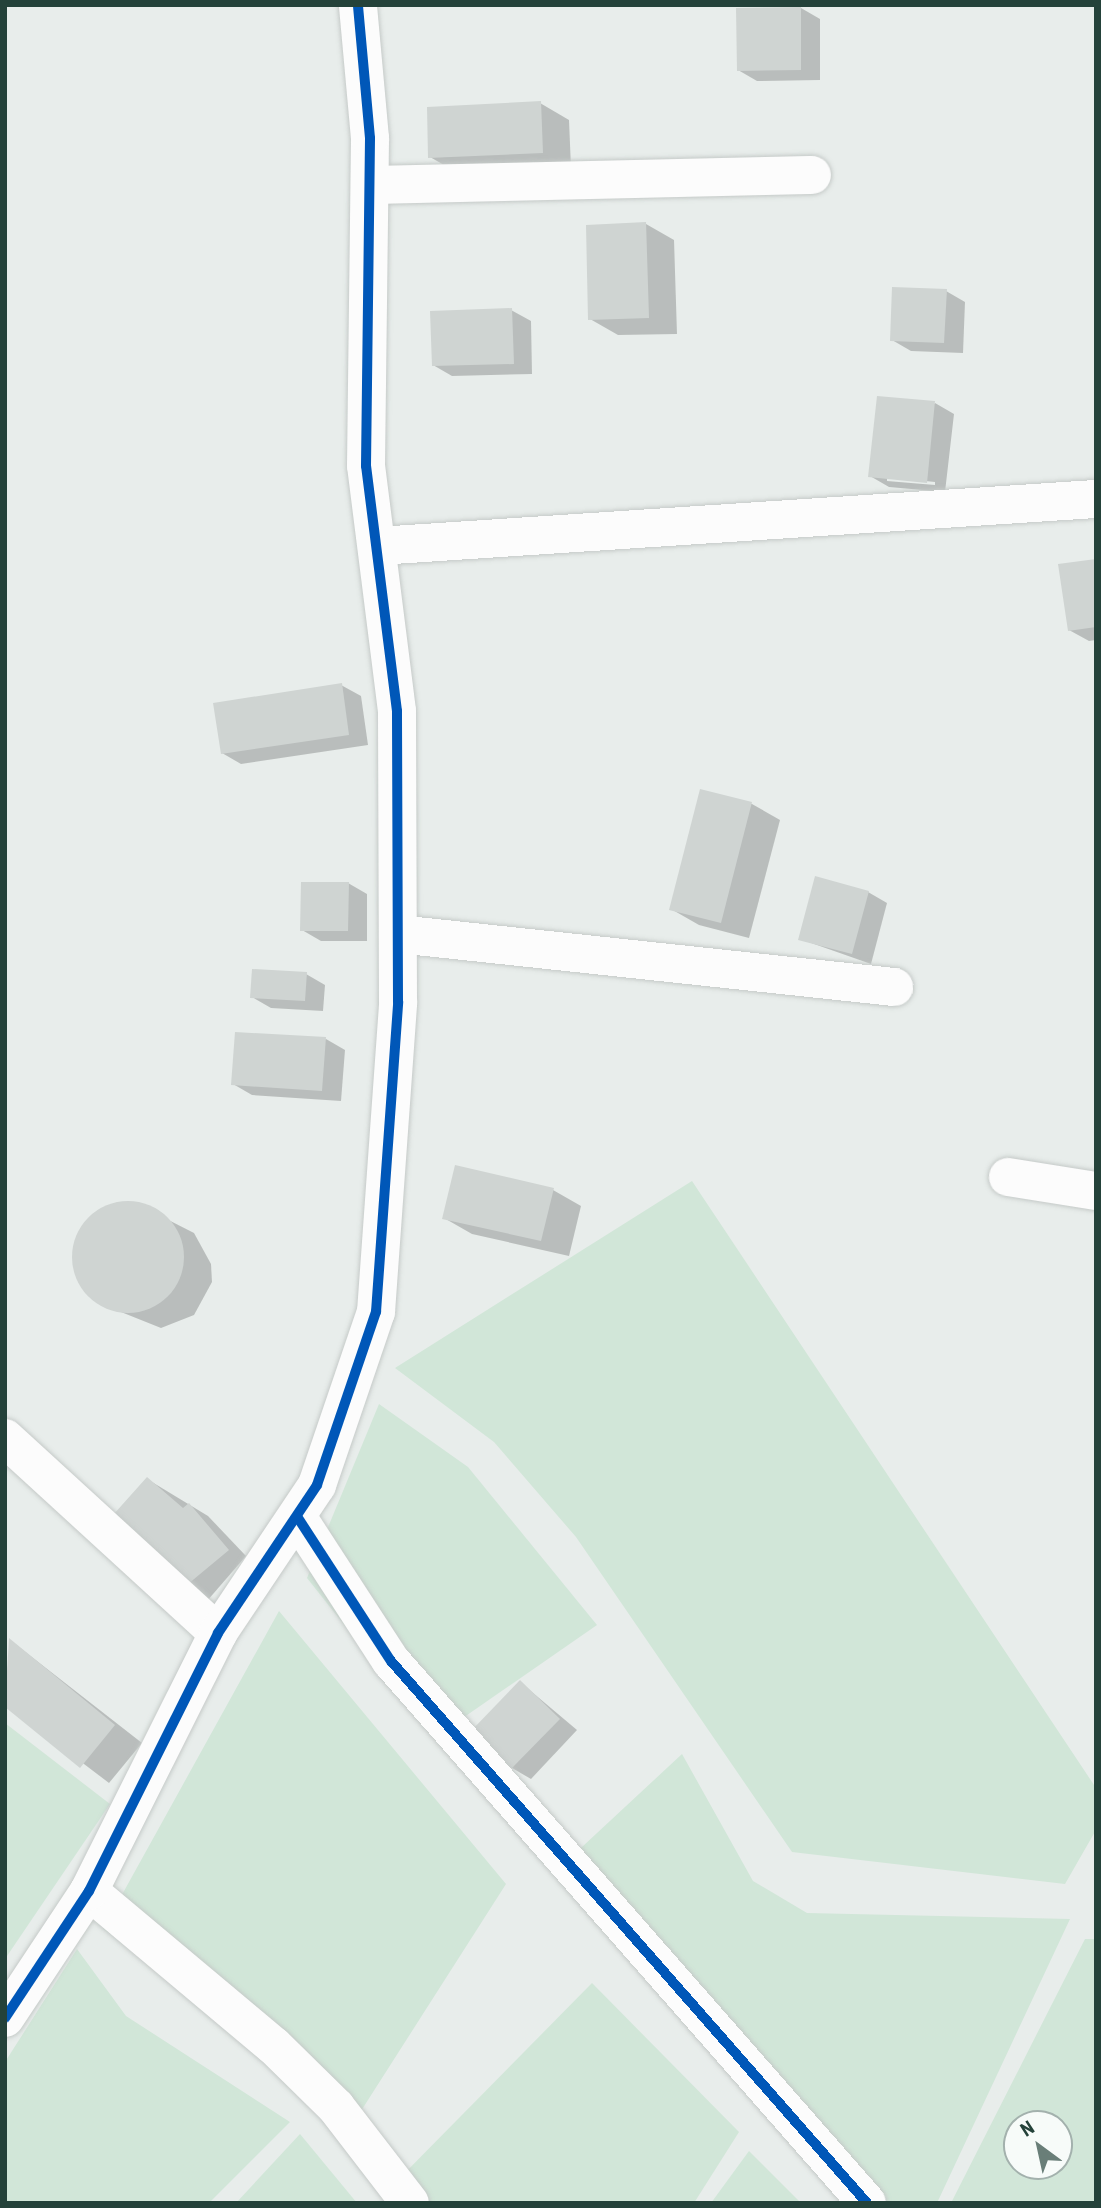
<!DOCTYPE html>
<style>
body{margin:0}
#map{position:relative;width:1101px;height:2208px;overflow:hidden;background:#e8edeb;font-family:"Roboto Condensed",sans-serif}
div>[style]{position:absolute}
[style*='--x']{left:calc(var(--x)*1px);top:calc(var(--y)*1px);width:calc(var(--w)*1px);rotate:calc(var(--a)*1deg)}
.green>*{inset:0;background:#d1e6d8}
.shadow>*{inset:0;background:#0003}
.building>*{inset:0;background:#cfd4d2}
.round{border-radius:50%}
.roads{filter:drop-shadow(0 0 2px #c5cac8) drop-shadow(0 0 2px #c5cac8)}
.minor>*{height:38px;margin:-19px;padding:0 19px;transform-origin:19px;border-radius:19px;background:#fcfcfc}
.cycleway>*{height:10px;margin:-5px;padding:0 5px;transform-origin:5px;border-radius:5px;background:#0057b8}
span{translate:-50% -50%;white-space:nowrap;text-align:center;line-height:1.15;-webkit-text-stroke:7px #f7fbf9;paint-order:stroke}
.frame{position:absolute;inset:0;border:7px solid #24423a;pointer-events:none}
.north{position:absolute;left:1003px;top:2110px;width:70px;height:70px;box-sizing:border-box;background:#f7fbf9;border:2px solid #a3b1ad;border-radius:50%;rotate:327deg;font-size:19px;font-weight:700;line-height:28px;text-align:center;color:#24423a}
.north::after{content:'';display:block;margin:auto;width:24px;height:32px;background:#697e78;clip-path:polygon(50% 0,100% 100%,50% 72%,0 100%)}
</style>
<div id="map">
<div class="green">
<div style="clip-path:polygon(692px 1181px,1096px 1788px,1096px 1830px,1065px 1884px,792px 1852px,576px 1537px,494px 1442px,395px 1368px)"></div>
<div style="clip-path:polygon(379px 1404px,468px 1467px,597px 1625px,434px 1738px,307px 1578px)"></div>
<div style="clip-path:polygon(279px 1611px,506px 1884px,352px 2125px,259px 2037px,103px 1929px)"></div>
<div style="clip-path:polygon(5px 1723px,110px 1804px,5px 1959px)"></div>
<div style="clip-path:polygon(682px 1754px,753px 1881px,807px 1913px,1070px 1919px,937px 2203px,857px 2203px,554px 1873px)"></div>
<div style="clip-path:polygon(evenodd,1085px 1939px,1096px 1939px,1096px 2203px,951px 2203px,1085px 1939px,1059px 2124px,1059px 2166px,1017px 2166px,1017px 2124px,1059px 2124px)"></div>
<div style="clip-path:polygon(77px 1949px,126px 2016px,290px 2122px,209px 2203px,5px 2203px,5px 2062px)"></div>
<div style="clip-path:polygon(592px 1983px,739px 2132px,694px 2203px,401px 2203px,389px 2189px)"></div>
<div style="clip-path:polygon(300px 2134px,357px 2203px,236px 2203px)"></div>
<div style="clip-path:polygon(749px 2151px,801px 2203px,711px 2203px)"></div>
</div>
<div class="shadow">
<div style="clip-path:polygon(801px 8px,820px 19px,820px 80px,757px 81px,738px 70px)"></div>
<div style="clip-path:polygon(540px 103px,569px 120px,571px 168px,458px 173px,430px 157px)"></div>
<div style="clip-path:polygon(646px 224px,674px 240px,677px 334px,618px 335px,590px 319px)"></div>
<div style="clip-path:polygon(946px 291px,965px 302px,963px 353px,911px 351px,892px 340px)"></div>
<div style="clip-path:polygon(511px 310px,531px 321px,532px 374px,452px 376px,433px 365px)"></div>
<div style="clip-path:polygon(evenodd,935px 403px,954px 414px,945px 492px,889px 487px,870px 476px,935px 403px,887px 477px,935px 482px,935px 485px,887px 481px,887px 477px)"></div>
<div style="clip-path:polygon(1096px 561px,1096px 640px,1089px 641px,1069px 630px)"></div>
<div style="clip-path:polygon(341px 685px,361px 696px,368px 745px,241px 764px,222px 753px)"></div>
<div style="clip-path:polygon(701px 791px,752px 804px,780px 820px,749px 938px,699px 925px,671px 909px)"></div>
<div style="clip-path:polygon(348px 883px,367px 894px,367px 941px,321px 941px,302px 930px)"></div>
<div style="clip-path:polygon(868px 892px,887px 903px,871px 964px,800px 939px)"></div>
<div style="clip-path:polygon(306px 974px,325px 985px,323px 1011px,271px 1008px,252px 997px)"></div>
<div style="clip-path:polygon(326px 1039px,345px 1050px,341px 1101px,252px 1095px,233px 1084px)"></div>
<div style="clip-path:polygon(553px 1190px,581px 1206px,569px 1256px,472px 1234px,444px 1218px)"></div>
<div style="clip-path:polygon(133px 1202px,194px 1233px,211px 1264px,212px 1282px,194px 1315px,161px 1328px,96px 1302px,75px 1272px,73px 1255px,85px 1222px,115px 1203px)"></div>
<div style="clip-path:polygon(147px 1479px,208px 1516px,246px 1556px,207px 1601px,197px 1604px)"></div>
<div style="clip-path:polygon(10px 1640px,142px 1743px,109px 1783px,5px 1704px)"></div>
<div style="clip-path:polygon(520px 1682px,577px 1730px,531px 1779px,512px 1768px)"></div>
</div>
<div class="building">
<div style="clip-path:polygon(801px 7px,801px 70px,737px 71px,736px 8px)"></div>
<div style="clip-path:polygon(541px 101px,543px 153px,428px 158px,427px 107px)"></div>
<div style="clip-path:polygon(646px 222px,649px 318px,588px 320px,586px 225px)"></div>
<div style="clip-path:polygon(892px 287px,947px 289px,944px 343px,890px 341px)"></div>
<div style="clip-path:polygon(512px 308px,514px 364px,432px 366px,430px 311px)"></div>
<div style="clip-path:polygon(877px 396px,935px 401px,927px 483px,868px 477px)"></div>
<div style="clip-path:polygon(1096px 559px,1096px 627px,1068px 631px,1058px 564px)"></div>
<div style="clip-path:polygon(342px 683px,349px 735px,221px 754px,213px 703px)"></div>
<div style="clip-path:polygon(700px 789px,752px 802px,721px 923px,669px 910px)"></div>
<div style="clip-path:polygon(815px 876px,869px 891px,852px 954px,798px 940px)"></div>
<div style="clip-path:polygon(301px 882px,349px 882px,348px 931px,300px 931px)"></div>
<div style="clip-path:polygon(252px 969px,307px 972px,305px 1001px,250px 998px)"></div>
<div style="clip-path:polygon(235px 1032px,326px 1037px,322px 1091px,231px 1085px)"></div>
<div style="clip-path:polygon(455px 1165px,554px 1188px,541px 1241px,442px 1219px)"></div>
<div class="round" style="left:72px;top:1201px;width:112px;height:112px"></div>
<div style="clip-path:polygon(147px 1477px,183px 1508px,189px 1503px,229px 1550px,176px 1594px,105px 1524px)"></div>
<div style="clip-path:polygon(9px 1638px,115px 1725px,80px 1768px,5px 1707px)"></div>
<div style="clip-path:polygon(520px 1680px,560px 1719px,511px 1769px,471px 1731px)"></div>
</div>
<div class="roads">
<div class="minor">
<div style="--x:370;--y:185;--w:442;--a:-1.3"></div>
<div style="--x:378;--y:546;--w:720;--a:-3.75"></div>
<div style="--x:398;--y:934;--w:499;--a:6.1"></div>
<div style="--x:1008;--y:1177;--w:89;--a:9"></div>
<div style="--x:5;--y:1438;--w:289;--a:42.5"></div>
<div style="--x:298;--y:1518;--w:171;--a:57"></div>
<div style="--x:391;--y:1661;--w:721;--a:48.71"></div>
<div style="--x:89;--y:1891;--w:241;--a:40"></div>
<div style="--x:274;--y:2046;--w:87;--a:44.5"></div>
<div style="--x:336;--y:2107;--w:121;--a:52.4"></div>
<div style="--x:5;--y:2018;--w:152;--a:-56.5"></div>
<div style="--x:89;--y:1891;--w:288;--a:-63.4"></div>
<div style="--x:218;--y:1633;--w:178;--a:-56.2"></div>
<div style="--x:317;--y:1485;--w:183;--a:-71.2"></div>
<div style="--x:376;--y:1312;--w:311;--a:-85.9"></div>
<div style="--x:398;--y:1002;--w:291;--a:-90.2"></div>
<div style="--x:397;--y:711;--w:247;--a:-97.2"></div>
<div style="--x:366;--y:466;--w:328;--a:-89.3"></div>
<div style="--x:370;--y:138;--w:134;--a:-95.2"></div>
</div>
</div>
<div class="cycleway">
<div style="--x:298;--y:1518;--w:171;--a:57"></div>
<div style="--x:391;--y:1661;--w:721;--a:48.71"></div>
<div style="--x:5;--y:2018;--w:152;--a:-56.5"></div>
<div style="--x:89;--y:1891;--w:288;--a:-63.4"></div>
<div style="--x:218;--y:1633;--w:178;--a:-56.2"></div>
<div style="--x:317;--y:1485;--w:183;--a:-71.2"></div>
<div style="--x:376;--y:1312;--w:311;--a:-85.9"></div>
<div style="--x:398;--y:1002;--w:291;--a:-90.2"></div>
<div style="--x:397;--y:711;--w:247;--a:-97.2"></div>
<div style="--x:366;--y:466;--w:328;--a:-89.3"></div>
<div style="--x:370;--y:138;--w:134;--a:-95.2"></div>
</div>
<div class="frame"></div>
<div class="north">N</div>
</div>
